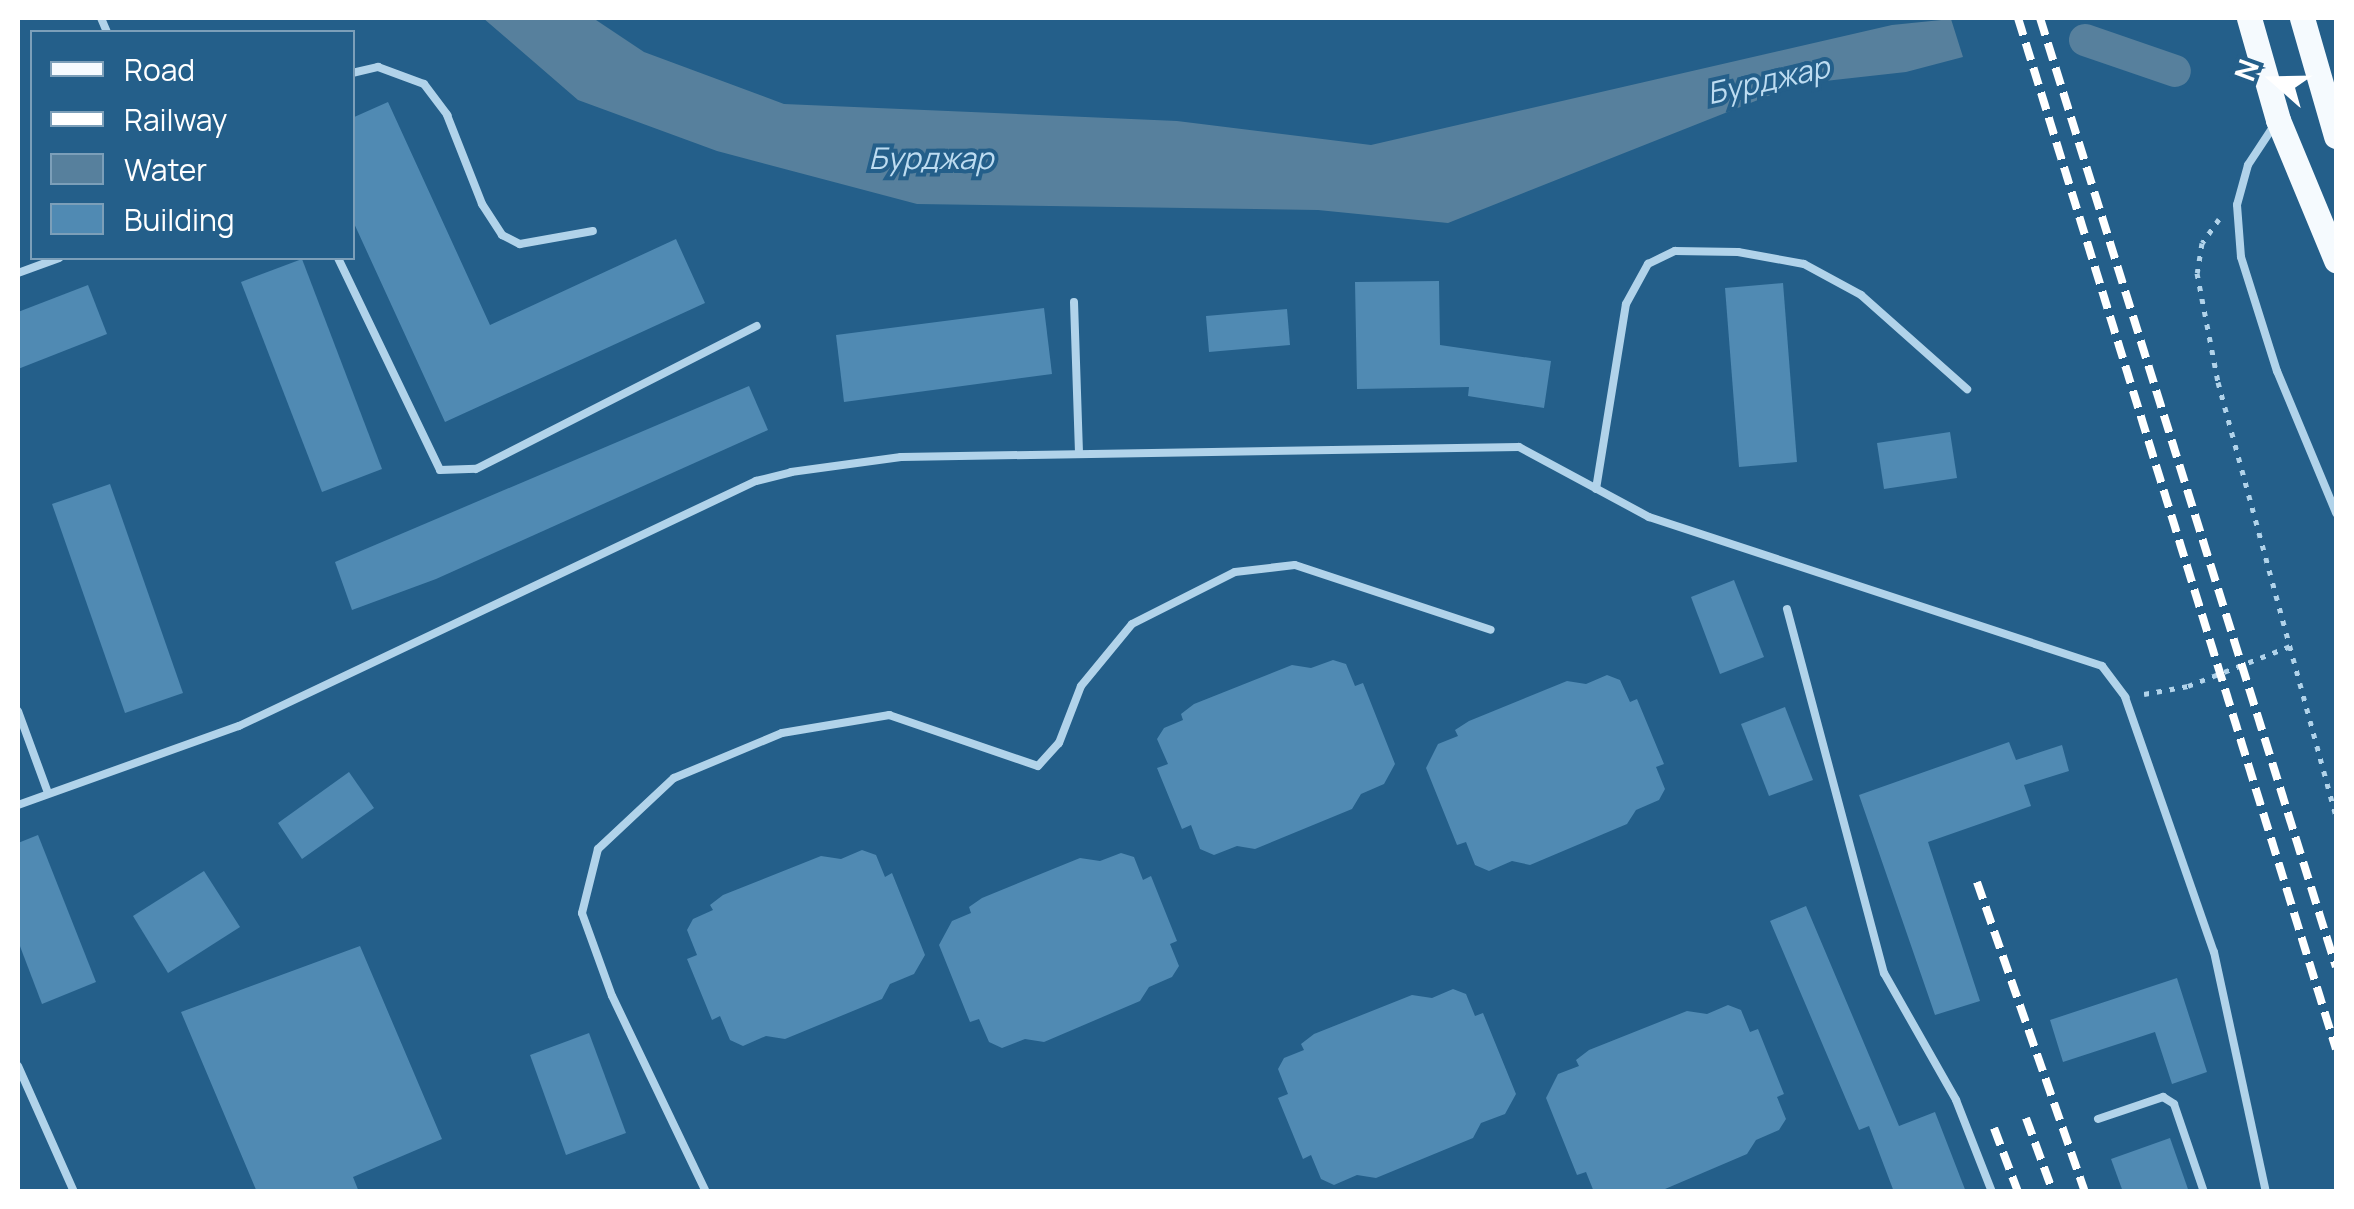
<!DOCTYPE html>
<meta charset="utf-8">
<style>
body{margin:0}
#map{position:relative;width:2354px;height:1209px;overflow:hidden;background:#245f8a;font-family:Manrope,sans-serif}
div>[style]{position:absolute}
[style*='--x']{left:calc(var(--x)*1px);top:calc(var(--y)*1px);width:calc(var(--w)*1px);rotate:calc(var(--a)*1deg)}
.water>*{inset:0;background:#57809d}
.canal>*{height:32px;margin:-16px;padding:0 16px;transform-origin:16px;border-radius:16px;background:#57809d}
.building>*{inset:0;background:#508ab3}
.path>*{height:5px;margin-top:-2.5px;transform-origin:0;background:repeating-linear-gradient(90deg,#b1d3ea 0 5px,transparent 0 13px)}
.lane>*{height:8px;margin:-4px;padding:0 4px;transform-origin:4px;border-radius:4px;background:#b1d3ea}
.primary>*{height:25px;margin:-12.5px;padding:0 12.5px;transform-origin:12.5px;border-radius:12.5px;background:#f5fafe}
.rail>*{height:8px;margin-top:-4px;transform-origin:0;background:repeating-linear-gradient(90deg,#fff 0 18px,transparent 0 26px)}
span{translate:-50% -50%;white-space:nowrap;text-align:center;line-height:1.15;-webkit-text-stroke:8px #245f8a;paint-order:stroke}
.water-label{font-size:30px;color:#bddcf1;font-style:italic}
.frame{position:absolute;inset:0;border:20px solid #fff;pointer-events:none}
.legend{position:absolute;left:30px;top:30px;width:325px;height:230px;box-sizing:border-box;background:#245f8a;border:2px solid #7c9fb9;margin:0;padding:12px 18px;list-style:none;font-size:30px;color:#fff}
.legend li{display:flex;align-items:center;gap:20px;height:50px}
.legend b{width:50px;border:2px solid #7c9fb9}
.north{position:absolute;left:2224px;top:30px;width:100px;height:100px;-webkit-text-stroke:8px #245f8a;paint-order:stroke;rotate:290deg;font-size:28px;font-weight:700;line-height:40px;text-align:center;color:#fff}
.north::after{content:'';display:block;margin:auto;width:35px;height:45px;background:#fff;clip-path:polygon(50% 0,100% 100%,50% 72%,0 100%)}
</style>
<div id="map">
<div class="water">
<div style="clip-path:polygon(483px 18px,593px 18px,644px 52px,784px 104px,1177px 121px,1371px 145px,1892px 25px,1951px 19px,1963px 57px,1906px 72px,1798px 84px,1448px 223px,1318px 210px,917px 204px,717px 151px,578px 100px)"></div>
</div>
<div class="canal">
<div style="--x:2085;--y:40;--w:95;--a:19"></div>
</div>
<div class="building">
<div style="clip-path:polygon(388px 102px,490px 325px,676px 239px,705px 303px,445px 422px,352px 219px,352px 118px)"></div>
<div style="clip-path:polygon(302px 259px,382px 469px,322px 492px,241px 282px)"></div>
<div style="clip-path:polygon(1439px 281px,1440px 345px,1551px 361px,1544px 408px,1468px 396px,1469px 387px,1357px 389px,1355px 282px)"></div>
<div style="clip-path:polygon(1783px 283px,1797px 462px,1739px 467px,1725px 288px)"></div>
<div style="clip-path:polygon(88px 285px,107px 334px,18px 369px,18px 312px)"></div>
<div style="clip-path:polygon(1044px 308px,1052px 374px,844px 402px,836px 335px)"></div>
<div style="clip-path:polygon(1287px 309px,1290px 345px,1209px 352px,1206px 316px)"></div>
<div style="clip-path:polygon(749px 386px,768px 430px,436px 579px,352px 610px,335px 562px)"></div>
<div style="clip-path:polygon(1950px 432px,1957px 478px,1884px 489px,1877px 443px)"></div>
<div style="clip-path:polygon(110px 484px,183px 693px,125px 713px,52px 504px)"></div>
<div style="clip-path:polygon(1734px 580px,1764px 657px,1720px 674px,1691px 597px)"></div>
<div style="clip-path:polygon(1333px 660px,1346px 664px,1355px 686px,1363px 683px,1395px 764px,1384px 784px,1361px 794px,1352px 809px,1255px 849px,1237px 846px,1214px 855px,1200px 849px,1191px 825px,1182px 829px,1157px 768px,1168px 764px,1157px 739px,1164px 728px,1183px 720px,1181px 714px,1194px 704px,1292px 665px,1311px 668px)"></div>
<div style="clip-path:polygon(1607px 675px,1620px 680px,1630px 702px,1637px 699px,1664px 764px,1656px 767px,1665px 789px,1659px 800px,1636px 810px,1627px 824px,1530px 865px,1512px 861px,1489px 871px,1475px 865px,1466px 842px,1457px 845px,1426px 768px,1438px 744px,1458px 736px,1455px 730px,1469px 721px,1567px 681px,1586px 684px)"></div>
<div style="clip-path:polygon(1785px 707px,1813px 780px,1769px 796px,1741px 724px)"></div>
<div style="clip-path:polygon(2009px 742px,2016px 760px,2062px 745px,2069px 771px,2024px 785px,2031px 806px,1928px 842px,1980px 1001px,1935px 1015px,1859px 795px)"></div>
<div style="clip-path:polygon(349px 772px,374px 808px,302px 859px,278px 823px)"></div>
<div style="clip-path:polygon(38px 835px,96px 982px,42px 1004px,18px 941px,18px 843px)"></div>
<div style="clip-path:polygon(862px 850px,876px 855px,885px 877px,892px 873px,925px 955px,914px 974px,890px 984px,882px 999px,785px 1039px,766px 1036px,743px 1046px,730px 1040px,720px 1016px,712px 1020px,687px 959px,697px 955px,687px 930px,693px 919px,713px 910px,710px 905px,723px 895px,821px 856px,841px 859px)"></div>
<div style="clip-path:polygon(1121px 853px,1134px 857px,1143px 880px,1151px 876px,1177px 941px,1170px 944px,1179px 966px,1172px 977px,1149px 987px,1140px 1001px,1044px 1042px,1025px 1039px,1002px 1048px,989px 1042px,979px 1019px,970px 1022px,939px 945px,952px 921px,971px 913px,969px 907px,982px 898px,1080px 858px,1100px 861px)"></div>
<div style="clip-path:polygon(204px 871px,240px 927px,168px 973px,133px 916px)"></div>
<div style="clip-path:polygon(1806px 906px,1899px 1126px,1935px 1112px,1966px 1192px,1894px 1192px,1869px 1126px,1859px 1130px,1770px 921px)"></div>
<div style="clip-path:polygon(360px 946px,442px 1139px,353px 1177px,359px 1192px,257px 1192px,181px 1012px)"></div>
<div style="clip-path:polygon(2177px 978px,2207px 1072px,2172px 1084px,2155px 1032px,2063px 1062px,2050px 1020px)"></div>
<div style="clip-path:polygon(1453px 989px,1466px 994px,1475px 1016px,1483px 1013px,1516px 1094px,1505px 1114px,1481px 1123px,1473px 1138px,1376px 1178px,1357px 1175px,1334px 1185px,1321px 1179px,1311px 1155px,1303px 1159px,1278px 1098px,1288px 1094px,1278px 1069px,1284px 1058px,1304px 1050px,1301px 1044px,1314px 1034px,1412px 995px,1432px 998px)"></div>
<div style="clip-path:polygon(1728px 1005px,1741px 1010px,1750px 1032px,1758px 1029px,1784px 1094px,1777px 1097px,1786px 1119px,1779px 1130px,1756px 1140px,1747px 1154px,1658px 1192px,1594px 1192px,1586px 1172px,1577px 1175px,1546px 1098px,1558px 1074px,1579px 1066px,1576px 1060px,1589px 1050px,1687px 1011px,1707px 1014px)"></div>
<div style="clip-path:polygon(589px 1033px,626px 1133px,566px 1155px,530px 1055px)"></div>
<div style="clip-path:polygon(2170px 1138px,2189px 1192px,2123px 1192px,2111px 1159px)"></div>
</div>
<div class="path">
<div style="--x:2219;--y:219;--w:29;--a:125"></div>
<div style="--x:2202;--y:243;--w:30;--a:99"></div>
<div style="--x:2197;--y:273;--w:111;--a:79.1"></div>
<div style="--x:2218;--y:382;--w:449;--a:74.8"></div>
<div style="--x:2144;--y:694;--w:45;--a:-10.3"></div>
<div style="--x:2188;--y:686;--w:113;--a:-21.3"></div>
</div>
<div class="lane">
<div style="--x:101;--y:18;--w:15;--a:67"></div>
<div style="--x:352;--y:73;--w:27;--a:-13"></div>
<div style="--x:378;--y:67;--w:49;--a:20.3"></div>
<div style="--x:424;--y:84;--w:39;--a:53"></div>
<div style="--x:447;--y:115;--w:96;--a:68.5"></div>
<div style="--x:482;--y:204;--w:37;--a:57"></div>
<div style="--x:502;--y:235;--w:20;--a:27"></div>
<div style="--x:520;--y:244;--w:74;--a:-10.1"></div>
<div style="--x:2275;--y:124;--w:49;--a:123.4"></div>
<div style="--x:2248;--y:165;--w:41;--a:105.4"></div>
<div style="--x:2237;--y:205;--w:52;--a:85.6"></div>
<div style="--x:2241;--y:257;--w:120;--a:72.5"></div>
<div style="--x:2277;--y:371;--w:154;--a:67.4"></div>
<div style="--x:338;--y:258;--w:235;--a:64.3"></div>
<div style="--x:440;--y:470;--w:36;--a:-2"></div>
<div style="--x:476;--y:469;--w:315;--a:-27"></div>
<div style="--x:18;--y:273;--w:44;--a:-20.1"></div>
<div style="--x:1074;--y:302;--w:152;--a:88.1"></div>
<div style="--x:1596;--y:489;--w:187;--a:-80.8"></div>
<div style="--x:1626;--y:304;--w:46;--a:-61.2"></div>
<div style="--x:1648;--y:264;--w:30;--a:-26"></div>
<div style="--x:1675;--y:251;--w:63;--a:0.9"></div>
<div style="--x:1738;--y:252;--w:67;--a:10.3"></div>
<div style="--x:1804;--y:264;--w:65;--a:28.5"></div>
<div style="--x:1861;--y:295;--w:142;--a:41.6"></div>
<div style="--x:1787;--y:609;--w:377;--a:75.1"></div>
<div style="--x:1884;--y:973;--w:146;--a:60.4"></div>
<div style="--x:1956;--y:1100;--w:99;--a:68.6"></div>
<div style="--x:18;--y:711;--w:87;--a:69.9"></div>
<div style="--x:18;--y:805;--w:235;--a:-19.7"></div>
<div style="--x:239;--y:726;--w:572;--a:-25.36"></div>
<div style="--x:756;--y:481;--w:36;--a:-14"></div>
<div style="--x:791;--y:472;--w:111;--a:-7.8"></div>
<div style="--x:901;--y:457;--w:618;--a:-0.93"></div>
<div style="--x:1519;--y:447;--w:148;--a:28.3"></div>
<div style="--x:1649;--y:517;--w:477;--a:18.2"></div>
<div style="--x:2102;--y:666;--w:39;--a:53"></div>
<div style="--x:2125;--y:697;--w:270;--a:70.8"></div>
<div style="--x:2214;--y:952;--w:246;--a:77.8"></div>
<div style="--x:18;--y:1066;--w:138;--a:66"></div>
<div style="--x:2098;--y:1119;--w:69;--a:-18.7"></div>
<div style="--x:2163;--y:1097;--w:13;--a:32"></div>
<div style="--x:2174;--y:1104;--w:93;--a:71.2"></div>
<div style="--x:706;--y:1192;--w:217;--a:-115.6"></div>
<div style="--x:612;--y:996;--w:88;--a:-109.9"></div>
<div style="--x:582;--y:913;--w:66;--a:-76"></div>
<div style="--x:598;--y:849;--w:104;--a:-43.1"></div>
<div style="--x:674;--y:778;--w:117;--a:-22.6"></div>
<div style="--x:782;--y:733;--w:109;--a:-9.5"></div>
<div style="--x:889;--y:715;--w:157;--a:18.9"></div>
<div style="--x:1038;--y:766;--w:31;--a:-48"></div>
<div style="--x:1059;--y:743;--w:61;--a:-68.9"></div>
<div style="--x:1081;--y:686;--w:80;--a:-50.6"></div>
<div style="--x:1132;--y:624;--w:115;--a:-26.8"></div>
<div style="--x:1235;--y:572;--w:60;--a:-6.7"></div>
<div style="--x:1295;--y:565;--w:206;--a:18.3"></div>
</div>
<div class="primary">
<div style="--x:2249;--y:18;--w:106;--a:74.1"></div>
<div style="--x:2278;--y:120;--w:152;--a:67.5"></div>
<div style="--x:2302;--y:18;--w:123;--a:73.9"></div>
</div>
<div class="rail">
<div style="--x:2018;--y:18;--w:1079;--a:72.86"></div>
<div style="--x:2040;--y:18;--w:994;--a:72.68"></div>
<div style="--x:1977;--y:882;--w:328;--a:70.8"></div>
<div style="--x:2026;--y:1118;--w:79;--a:70"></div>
<div style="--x:1994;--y:1128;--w:68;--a:69.4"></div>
</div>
<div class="water-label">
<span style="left:1768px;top:80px;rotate:-13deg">Бурджар</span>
<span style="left:931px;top:158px">Бурджар</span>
</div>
<div class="frame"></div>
<ul class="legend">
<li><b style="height:12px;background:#f5fafe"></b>Road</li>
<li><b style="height:12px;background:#fff"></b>Railway</li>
<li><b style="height:28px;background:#57809d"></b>Water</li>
<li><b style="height:28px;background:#508ab3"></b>Building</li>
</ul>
<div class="north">N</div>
</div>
